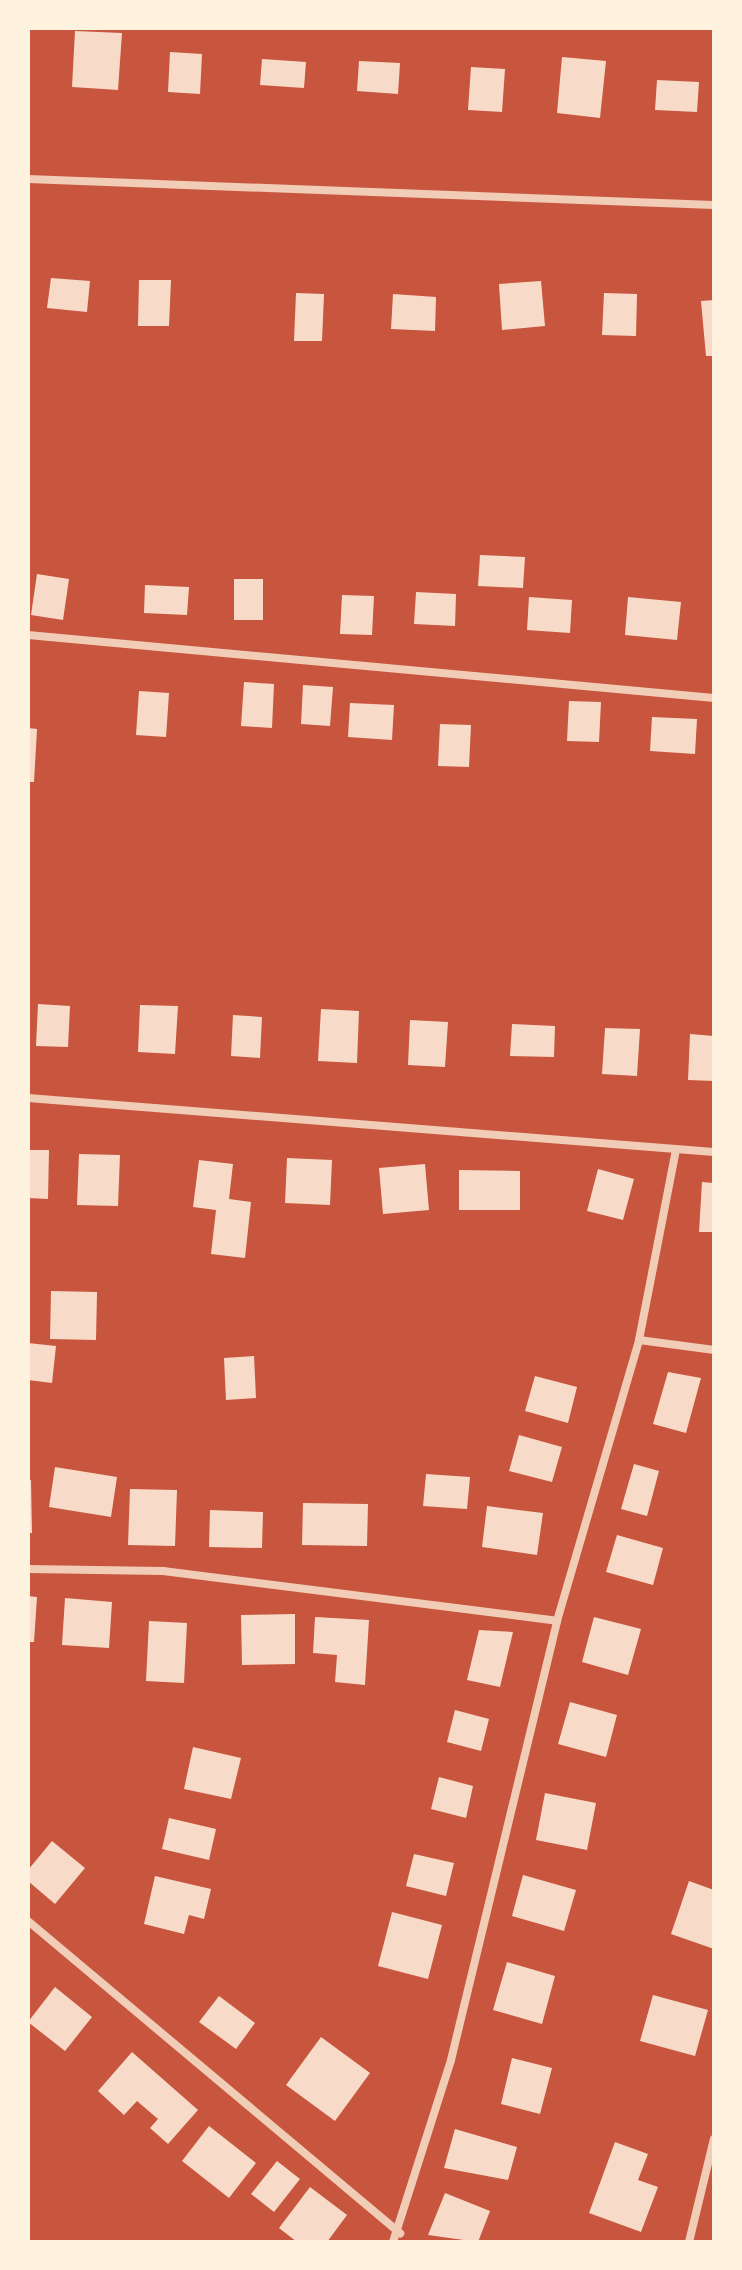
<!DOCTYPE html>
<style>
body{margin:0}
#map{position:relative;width:742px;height:2270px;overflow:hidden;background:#c8553d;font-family:"Noto Serif",serif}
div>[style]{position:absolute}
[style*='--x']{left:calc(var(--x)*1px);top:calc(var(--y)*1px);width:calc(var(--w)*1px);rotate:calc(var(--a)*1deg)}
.building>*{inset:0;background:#f7dbc8}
.minor>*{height:8px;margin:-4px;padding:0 4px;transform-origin:4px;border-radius:4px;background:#f1ccb7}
span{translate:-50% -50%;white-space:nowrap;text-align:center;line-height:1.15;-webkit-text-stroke:8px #fff3e0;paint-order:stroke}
.frame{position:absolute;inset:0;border:30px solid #fff3e0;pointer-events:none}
</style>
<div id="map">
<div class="building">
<div style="clip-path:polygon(75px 31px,122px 33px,118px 90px,72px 87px)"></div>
<div style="clip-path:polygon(170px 52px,202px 54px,200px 94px,168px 92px)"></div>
<div style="clip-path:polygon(562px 57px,606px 61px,600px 118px,557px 113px)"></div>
<div style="clip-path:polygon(262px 59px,306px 62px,304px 88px,260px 85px)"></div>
<div style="clip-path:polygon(359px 61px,400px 63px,398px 94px,357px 91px)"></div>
<div style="clip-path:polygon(471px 67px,505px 69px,502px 112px,468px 110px)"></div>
<div style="clip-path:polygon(657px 80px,699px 82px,697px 112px,655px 110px)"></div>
<div style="clip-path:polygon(51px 278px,90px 281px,87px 312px,47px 308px)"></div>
<div style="clip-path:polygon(139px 280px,171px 280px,169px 326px,138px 326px)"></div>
<div style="clip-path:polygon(541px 281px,545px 326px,502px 330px,499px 284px)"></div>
<div style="clip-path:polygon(296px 293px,324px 294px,322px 341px,294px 341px)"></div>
<div style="clip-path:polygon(604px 293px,637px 294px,636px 336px,602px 335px)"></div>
<div style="clip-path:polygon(393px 294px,436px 297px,435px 331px,391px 329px)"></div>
<div style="clip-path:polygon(714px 300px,714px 356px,706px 356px,701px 301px)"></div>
<div style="clip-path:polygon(480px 555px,525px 557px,523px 588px,478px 586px)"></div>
<div style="clip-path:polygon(37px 574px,69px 579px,63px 620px,31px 615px)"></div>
<div style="clip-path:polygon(234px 579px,263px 579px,263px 620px,234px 620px)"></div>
<div style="clip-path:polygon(145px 585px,189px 587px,187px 615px,144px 613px)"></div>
<div style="clip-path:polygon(416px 592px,456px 594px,455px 626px,414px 624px)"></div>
<div style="clip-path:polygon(342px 595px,374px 596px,372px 635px,340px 634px)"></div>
<div style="clip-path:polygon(529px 597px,572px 600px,570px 633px,527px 630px)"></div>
<div style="clip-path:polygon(628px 597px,681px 602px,677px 640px,625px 635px)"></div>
<div style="clip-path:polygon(244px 682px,274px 684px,272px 728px,241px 726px)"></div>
<div style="clip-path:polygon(303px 685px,333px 687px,330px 726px,301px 724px)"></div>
<div style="clip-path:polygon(139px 691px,169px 693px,166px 737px,136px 735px)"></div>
<div style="clip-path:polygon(569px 701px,601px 702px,599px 742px,567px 741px)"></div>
<div style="clip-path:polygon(350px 703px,394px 705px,392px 740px,348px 737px)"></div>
<div style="clip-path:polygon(652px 717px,697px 719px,695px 754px,650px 751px)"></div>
<div style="clip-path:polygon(440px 724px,471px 725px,469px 767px,438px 766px)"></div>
<div style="clip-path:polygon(28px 728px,37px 729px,34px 782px,28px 782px)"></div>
<div style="clip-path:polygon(38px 1004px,70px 1006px,68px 1047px,36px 1046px)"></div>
<div style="clip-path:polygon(140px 1005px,178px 1006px,175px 1054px,138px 1052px)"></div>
<div style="clip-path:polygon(321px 1009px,359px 1011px,357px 1063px,318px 1061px)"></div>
<div style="clip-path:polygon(233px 1015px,262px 1017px,260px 1058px,231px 1056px)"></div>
<div style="clip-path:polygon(410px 1020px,448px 1022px,445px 1067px,408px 1065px)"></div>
<div style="clip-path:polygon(512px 1024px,555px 1026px,554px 1057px,510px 1056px)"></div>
<div style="clip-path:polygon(605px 1028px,640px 1029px,637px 1076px,602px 1074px)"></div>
<div style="clip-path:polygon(690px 1034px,714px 1036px,714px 1081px,688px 1080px)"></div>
<div style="clip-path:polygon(28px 1150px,49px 1150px,48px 1199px,28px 1198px)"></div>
<div style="clip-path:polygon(79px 1154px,120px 1155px,118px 1206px,77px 1205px)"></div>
<div style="clip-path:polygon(287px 1158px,332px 1160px,330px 1205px,285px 1203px)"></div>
<div style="clip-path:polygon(199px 1160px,233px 1164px,229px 1199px,251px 1202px,245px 1258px,211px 1254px,216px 1210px,193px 1207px)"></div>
<div style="clip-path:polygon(425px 1164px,429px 1210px,383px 1214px,379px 1168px)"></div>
<div style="clip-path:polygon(598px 1169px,634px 1179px,623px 1220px,587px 1211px)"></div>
<div style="clip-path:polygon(459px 1170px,520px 1171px,520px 1210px,459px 1210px)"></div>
<div style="clip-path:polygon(702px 1182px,714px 1183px,714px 1232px,699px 1232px)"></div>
<div style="clip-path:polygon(51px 1291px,97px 1292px,96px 1340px,50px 1339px)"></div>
<div style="clip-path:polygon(28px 1343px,56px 1346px,52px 1383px,28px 1380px)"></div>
<div style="clip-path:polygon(254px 1356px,256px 1398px,226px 1400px,224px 1358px)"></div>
<div style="clip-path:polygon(668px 1372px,701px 1378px,686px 1433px,653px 1424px)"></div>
<div style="clip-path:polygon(535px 1376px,577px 1387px,568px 1423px,525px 1411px)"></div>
<div style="clip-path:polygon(519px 1435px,562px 1447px,552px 1482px,509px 1471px)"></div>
<div style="clip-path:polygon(634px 1464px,659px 1471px,647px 1516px,621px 1509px)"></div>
<div style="clip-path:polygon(55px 1467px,117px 1477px,111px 1517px,49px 1507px)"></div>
<div style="clip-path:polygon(426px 1474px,470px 1477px,467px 1509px,423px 1506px)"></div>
<div style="clip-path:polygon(28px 1480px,31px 1480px,32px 1533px,28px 1533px)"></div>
<div style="clip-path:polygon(130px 1489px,177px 1490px,175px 1546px,128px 1545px)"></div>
<div style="clip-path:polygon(303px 1503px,368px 1504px,367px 1546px,302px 1545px)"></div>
<div style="clip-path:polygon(487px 1506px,543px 1513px,537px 1555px,482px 1547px)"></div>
<div style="clip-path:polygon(210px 1510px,263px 1512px,262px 1548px,209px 1547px)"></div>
<div style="clip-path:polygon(617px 1535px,663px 1548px,653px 1585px,606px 1572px)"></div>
<div style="clip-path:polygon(28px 1596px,37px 1597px,34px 1642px,28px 1642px)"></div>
<div style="clip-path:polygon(65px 1598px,112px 1602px,109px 1648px,62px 1645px)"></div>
<div style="clip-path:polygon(295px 1614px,295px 1664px,242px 1665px,241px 1615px)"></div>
<div style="clip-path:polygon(315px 1617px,369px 1620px,365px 1685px,335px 1682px,337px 1655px,313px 1653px)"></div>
<div style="clip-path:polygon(594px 1617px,641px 1629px,628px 1675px,582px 1662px)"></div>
<div style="clip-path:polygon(149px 1621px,187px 1623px,184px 1683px,146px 1681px)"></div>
<div style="clip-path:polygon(479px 1630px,513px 1632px,500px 1687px,467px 1680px)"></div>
<div style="clip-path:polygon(570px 1702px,617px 1715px,606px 1757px,558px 1744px)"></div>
<div style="clip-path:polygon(455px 1710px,489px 1719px,481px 1751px,447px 1742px)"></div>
<div style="clip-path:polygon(193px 1747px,241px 1758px,231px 1799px,184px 1789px)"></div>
<div style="clip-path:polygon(439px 1777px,473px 1786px,466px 1818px,431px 1809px)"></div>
<div style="clip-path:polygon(545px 1793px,596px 1803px,587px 1850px,536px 1840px)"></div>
<div style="clip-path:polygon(169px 1818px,216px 1829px,209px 1860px,162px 1849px)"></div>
<div style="clip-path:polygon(52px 1841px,85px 1868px,55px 1904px,28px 1881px,28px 1870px)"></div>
<div style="clip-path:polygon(414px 1854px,454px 1863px,446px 1896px,406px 1886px)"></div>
<div style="clip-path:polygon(523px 1875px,576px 1890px,564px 1931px,512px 1916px)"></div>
<div style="clip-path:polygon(155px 1876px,211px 1889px,204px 1919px,189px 1915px,184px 1934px,144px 1924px)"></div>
<div style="clip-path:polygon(689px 1881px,714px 1890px,714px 1949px,671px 1934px)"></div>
<div style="clip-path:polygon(392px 1912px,442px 1925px,428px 1979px,378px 1966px)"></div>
<div style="clip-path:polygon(507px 1962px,555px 1976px,542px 2024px,493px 2010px)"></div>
<div style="clip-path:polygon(55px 1987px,92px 2017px,65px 2051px,28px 2022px)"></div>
<div style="clip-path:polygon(653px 1995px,708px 2010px,695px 2056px,640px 2041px)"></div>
<div style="clip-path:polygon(219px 1996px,255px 2023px,236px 2049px,199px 2022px)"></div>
<div style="clip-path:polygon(321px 2037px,370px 2073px,335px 2121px,286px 2085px)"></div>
<div style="clip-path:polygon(132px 2052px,198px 2110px,168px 2144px,150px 2128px,158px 2119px,137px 2101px,124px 2115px,98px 2091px)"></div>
<div style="clip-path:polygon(512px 2058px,552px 2068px,540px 2114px,501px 2104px)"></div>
<div style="clip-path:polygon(209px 2126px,256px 2163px,229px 2198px,182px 2161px)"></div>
<div style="clip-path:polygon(455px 2129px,517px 2147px,508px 2180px,444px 2168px)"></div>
<div style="clip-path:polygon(615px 2142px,648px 2154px,638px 2180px,658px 2187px,641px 2232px,589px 2213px)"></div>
<div style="clip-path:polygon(277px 2161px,300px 2179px,274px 2212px,251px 2194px)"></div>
<div style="clip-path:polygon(310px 2187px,347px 2215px,327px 2242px,297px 2242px,279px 2228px)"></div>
<div style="clip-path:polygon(445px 2193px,490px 2211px,478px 2242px,428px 2235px)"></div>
</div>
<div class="minor">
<div style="--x:28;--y:179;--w:686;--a:2.17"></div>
<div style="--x:28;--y:635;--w:689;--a:5.25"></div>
<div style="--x:28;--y:1098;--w:688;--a:4.5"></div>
<div style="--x:639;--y:1340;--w:76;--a:7.6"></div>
<div style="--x:28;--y:1569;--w:135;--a:0.8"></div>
<div style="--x:163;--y:1571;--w:397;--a:7.2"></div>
<div style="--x:28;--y:1921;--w:486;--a:40"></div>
<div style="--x:393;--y:2242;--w:191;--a:-72.3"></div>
<div style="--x:451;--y:2060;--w:452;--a:-76.4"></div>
<div style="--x:557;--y:1621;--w:293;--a:-73.7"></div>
<div style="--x:639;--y:1340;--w:194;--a:-79"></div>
<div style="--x:689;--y:2242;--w:106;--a:-76.4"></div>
</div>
<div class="frame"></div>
</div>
